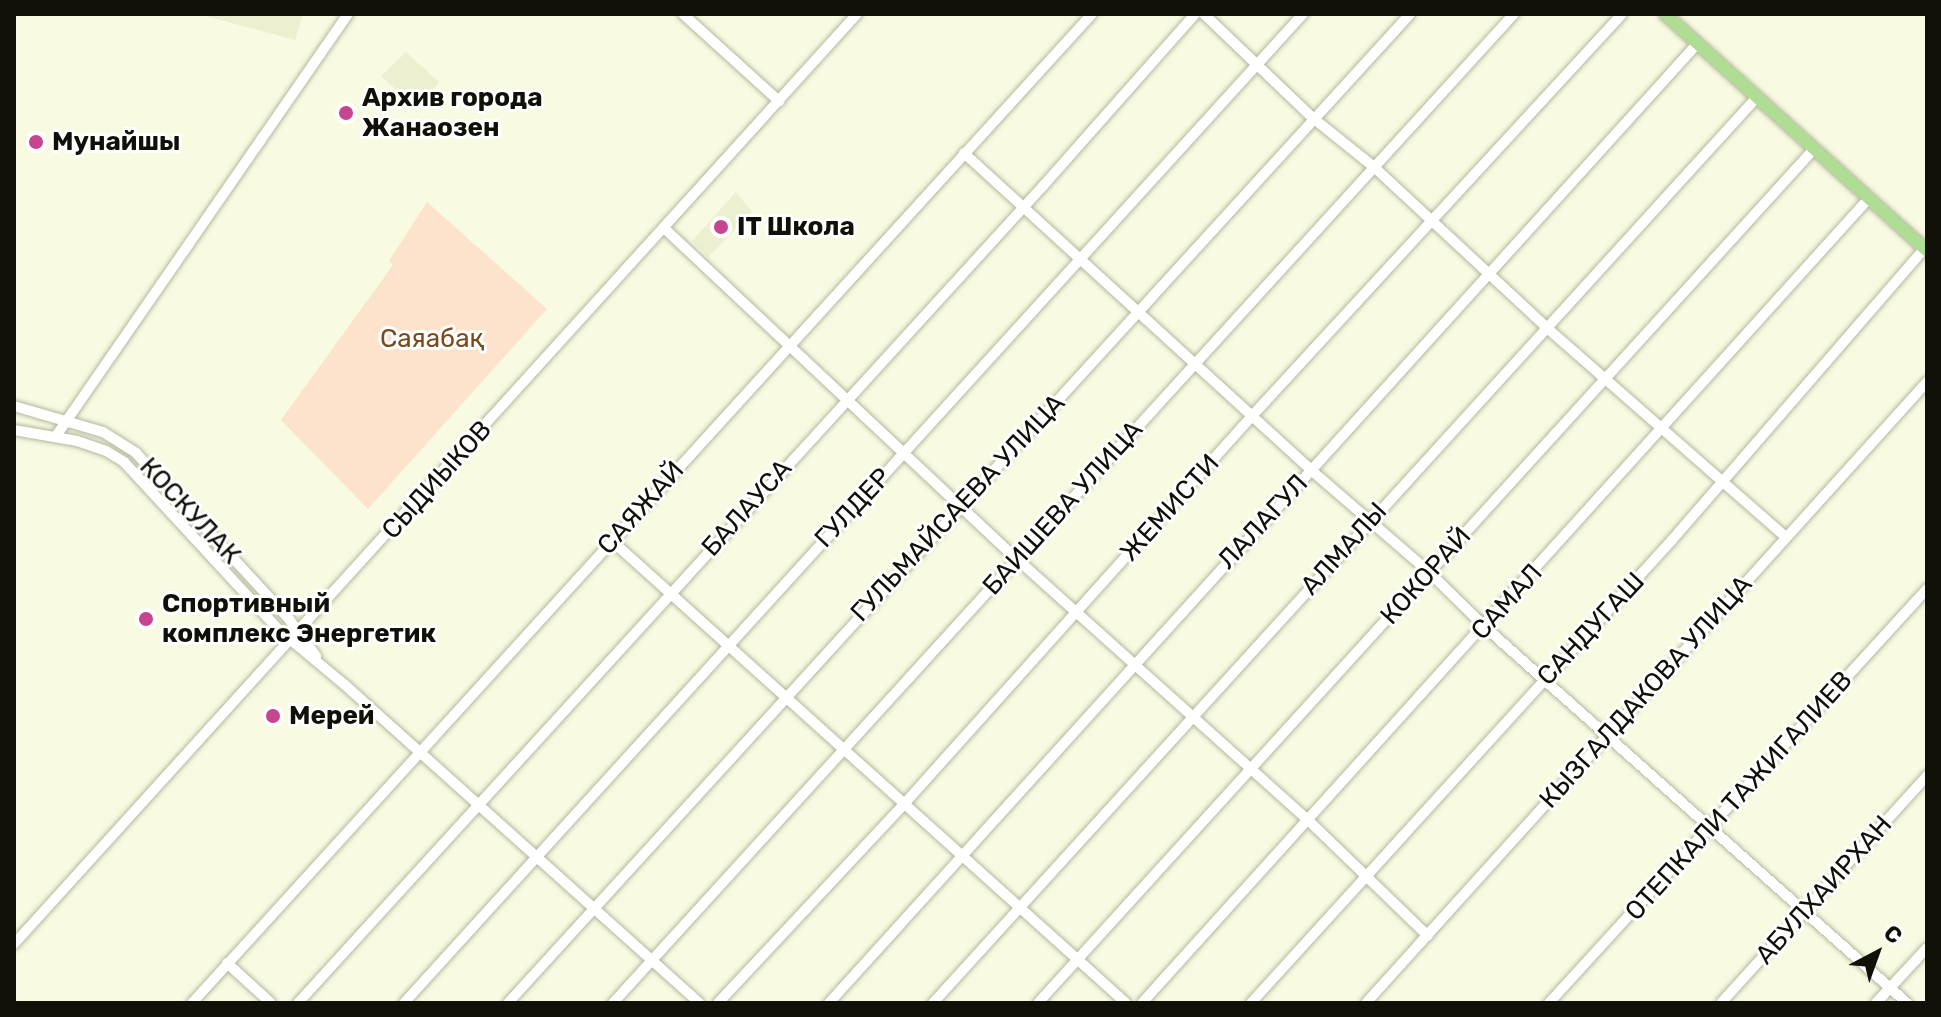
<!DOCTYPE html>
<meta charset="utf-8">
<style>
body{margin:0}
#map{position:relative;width:1941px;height:1017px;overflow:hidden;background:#f8fae1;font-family:Rubik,sans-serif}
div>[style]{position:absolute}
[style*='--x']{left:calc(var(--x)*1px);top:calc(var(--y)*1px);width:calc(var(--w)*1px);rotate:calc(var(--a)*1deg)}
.built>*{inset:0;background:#ecefd0}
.green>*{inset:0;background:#fde2cc}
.roads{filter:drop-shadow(0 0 2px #b5b79f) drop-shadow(0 0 2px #b5b79f)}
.minor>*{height:10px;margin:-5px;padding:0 5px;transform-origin:5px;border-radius:5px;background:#fff}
.major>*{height:12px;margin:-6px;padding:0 6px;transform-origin:6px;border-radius:6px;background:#afdd94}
.dots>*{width:22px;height:22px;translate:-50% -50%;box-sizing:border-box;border:4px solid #fff;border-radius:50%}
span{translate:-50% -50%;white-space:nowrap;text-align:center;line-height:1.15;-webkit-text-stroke:6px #fff;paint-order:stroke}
.poi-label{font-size:26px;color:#101008;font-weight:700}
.left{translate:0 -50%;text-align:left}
.park-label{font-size:26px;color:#794a1a}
.street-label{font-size:26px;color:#101008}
.frame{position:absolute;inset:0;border:16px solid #101008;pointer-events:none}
.north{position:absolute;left:1837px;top:913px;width:80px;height:80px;-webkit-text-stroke:6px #fff;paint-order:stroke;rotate:41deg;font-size:22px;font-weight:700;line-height:32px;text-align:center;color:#101008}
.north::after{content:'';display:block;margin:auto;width:28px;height:36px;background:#101008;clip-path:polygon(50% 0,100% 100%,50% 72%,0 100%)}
</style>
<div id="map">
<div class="built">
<div style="clip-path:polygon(198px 14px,303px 14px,295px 40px)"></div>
<div style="clip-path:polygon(406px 52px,439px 82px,423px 104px,420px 102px,415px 107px,381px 76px)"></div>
<div style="clip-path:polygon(736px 192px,752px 212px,708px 257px,692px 241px)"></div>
</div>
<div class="green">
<div style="clip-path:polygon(427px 202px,547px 309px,368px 509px,281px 420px,393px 265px,389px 261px)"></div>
</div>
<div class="roads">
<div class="minor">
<div style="--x:683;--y:14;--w:130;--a:42.2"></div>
<div style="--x:1204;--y:14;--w:151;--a:43.7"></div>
<div style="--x:1313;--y:118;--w:78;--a:38.8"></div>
<div style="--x:1374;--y:167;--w:235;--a:42.9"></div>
<div style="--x:1546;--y:327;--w:319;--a:41.2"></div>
<div style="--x:964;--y:153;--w:470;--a:42.4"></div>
<div style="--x:1311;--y:470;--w:156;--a:40.8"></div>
<div style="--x:1429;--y:572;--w:78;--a:44.5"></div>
<div style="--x:1485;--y:627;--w:565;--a:41.7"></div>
<div style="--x:664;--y:228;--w:484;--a:43.2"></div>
<div style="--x:1017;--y:559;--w:392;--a:41.9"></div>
<div style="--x:1309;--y:821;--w:165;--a:44"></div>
<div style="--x:14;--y:406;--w:93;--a:16.3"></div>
<div style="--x:103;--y:432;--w:39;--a:32"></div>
<div style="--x:136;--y:453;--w:226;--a:47.3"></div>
<div style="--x:289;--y:619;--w:46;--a:53.9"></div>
<div style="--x:14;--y:430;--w:64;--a:9.9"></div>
<div style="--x:77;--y:441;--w:31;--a:19"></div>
<div style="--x:106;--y:451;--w:21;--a:31"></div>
<div style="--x:124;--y:462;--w:229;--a:47.3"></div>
<div style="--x:279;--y:630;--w:86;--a:39.8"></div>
<div style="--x:345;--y:685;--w:476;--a:41.9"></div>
<div style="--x:56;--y:436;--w:513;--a:-55.32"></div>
<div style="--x:611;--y:540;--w:693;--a:41.96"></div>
<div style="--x:14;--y:944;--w:1255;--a:-47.81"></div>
<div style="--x:227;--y:963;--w:59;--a:42.3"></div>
<div style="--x:192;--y:1003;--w:1337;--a:-47.7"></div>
<div style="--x:298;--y:1003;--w:1106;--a:-47.64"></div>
<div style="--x:1043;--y:186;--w:230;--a:-48.5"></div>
<div style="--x:404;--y:1003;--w:1337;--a:-47.73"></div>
<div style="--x:508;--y:1003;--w:1339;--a:-47.63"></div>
<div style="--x:613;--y:1003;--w:1338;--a:-47.67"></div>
<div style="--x:718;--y:1003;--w:274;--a:-46.9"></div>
<div style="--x:905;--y:803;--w:520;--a:-48.12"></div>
<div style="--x:1252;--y:416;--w:546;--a:-47.37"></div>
<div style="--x:829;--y:1003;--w:1295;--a:-47.85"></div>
<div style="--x:933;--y:1003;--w:1225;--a:-47.71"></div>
<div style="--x:1038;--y:1003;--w:1154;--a:-47.74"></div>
<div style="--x:1142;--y:1003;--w:1085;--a:-47.91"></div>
<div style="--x:1251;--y:1003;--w:626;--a:-47.72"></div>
<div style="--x:1672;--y:540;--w:386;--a:-49.1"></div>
<div style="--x:1366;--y:1003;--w:837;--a:-47.91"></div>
<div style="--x:1549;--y:1003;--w:561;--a:-47.6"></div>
<div style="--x:1721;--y:1003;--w:307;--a:-47.8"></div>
<div style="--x:1876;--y:1003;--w:75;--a:-47.2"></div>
</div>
<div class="major">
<div style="--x:1665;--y:14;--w:353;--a:42.1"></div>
</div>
</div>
<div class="dots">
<div style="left:346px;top:113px;background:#c5458f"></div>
<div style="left:36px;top:142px;background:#c5458f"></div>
<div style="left:721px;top:227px;background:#c5458f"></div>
<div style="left:146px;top:619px;background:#c5458f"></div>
<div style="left:273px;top:716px;background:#c5458f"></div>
</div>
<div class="poi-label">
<span class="left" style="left:362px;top:113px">Архив города<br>Жанаозен</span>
<span class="left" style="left:52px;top:142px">Мунайшы</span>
<span class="left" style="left:737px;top:227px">IT Школа</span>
<span class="left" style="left:162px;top:619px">Спортивный<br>комплекс Энергетик</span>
<span class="left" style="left:289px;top:716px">Мерей</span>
</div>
<div class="park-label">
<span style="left:432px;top:339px">Саяабақ</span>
</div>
<div class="street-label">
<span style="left:437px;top:480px;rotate:-48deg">СЫДИЫКОВ</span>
<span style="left:641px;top:508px;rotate:-48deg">САЯЖАЙ</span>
<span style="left:747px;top:508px;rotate:-48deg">БАЛАУСА</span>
<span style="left:853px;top:508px;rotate:-47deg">ГУЛДЕР</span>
<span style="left:958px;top:508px;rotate:-47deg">ГУЛЬМАЙСАЕВА УЛИЦА</span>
<span style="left:1063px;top:508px;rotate:-48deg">БАИШЕВА УЛИЦА</span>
<span style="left:1170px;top:508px;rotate:-48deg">ЖЕМИСТИ</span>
<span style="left:190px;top:511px;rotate:47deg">КОСКУЛАК</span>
<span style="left:1263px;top:522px;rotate:-47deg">ЛАЛАГУЛ</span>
<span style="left:1344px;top:549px;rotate:-48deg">АЛМАЛЫ</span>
<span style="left:1426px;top:576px;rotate:-48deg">КОКОРАЙ</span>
<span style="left:1507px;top:602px;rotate:-48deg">САМАЛ</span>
<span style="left:1591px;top:629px;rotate:-47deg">САНДУГАШ</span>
<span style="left:1646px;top:692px;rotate:-48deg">КЫЗГАЛДАКОВА УЛИЦА</span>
<span style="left:1739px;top:796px;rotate:-48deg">ОТЕПКАЛИ ТАЖИГАЛИЕВ</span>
<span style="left:1824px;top:890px;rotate:-48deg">АБУЛХАИРХАН</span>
</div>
<div class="frame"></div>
<div class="north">С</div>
</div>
